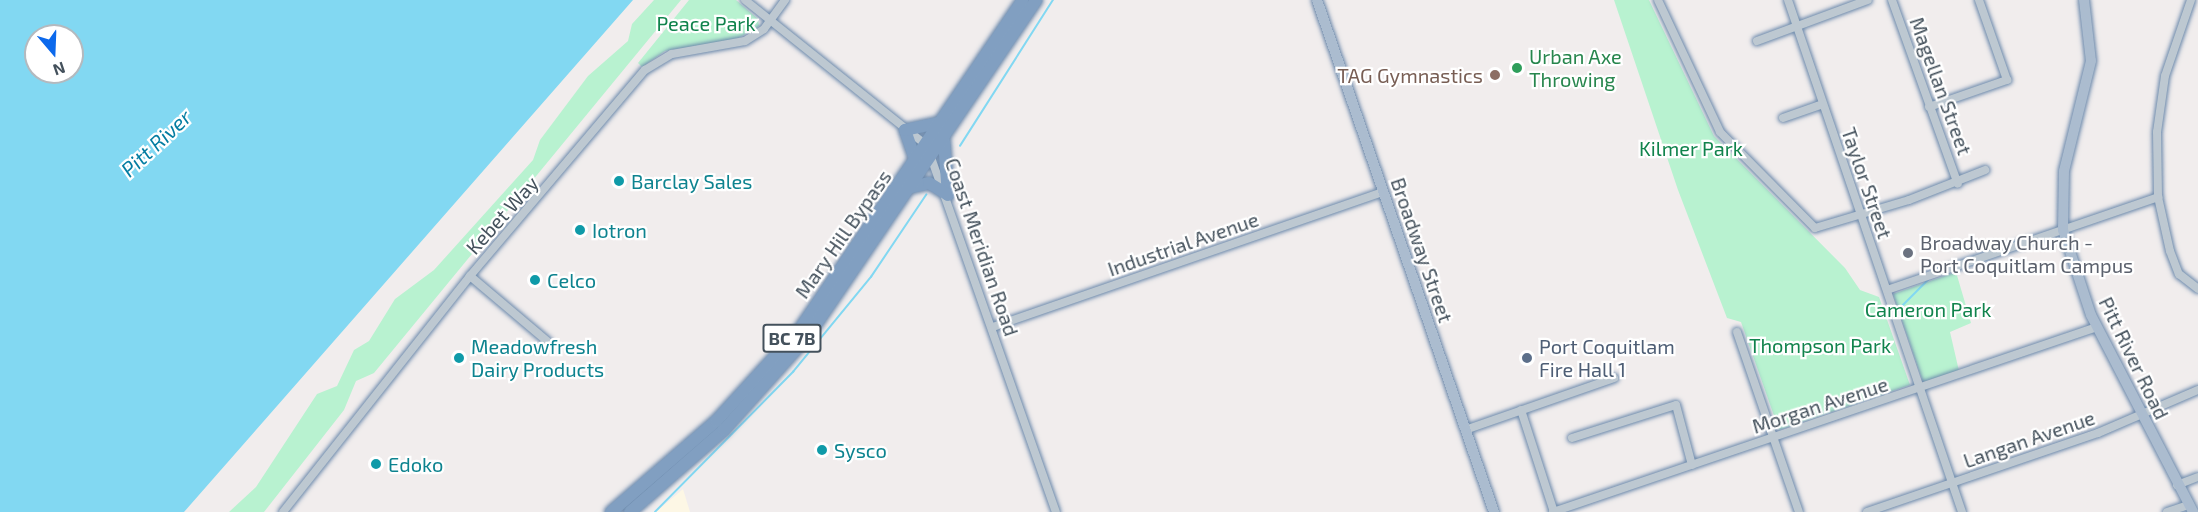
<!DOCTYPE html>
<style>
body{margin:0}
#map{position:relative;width:2198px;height:512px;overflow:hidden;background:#f1eded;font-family:"Exo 2",sans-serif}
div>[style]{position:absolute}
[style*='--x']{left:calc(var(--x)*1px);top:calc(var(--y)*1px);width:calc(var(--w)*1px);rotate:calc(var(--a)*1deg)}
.commercial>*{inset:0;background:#fdf7e5}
.green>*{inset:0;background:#b8f2d0}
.water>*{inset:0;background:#82d8f2}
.stream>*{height:1.5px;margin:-0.75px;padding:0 0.75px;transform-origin:0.75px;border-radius:0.75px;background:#82d8f2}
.roads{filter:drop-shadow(0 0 2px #6d8aac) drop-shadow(0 0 2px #6d8aac)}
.minor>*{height:8px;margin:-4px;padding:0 4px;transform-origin:4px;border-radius:4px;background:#bdc8d1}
.major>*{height:10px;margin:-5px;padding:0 5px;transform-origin:5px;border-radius:5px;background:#abbccf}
.highway>*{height:12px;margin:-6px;padding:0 6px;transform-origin:6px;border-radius:6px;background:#819fc1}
.dots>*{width:16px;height:16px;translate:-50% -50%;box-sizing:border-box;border:3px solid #fff;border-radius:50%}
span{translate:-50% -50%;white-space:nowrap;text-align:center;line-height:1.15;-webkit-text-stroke:4.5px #fff;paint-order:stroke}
.shield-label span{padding:2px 4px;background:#fff;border:2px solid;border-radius:4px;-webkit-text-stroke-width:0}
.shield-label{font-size:18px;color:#44515c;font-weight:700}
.park-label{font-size:20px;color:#10834c}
.leisure-label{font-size:20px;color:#27864d}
.left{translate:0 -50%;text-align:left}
.education-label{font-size:20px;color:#785e54}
.right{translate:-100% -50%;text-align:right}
.street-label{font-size:20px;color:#44515c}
.culture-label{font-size:20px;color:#0d838f}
.worship-label{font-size:20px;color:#5b616d}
.service-label{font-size:20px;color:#4e5e75}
.water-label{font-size:21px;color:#047da2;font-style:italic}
.north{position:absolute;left:24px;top:24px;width:60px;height:60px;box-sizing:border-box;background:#fff;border:2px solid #b4b9be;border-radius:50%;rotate:161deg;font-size:16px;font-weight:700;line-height:24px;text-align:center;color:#44515c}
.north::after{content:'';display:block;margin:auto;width:21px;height:27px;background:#0c69ec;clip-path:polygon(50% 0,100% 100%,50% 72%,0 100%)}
</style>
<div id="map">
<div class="commercial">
<div style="clip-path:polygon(683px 489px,690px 512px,656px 512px)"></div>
</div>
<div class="green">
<div style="clip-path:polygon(654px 0,681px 0,374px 373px,356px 381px,344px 410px,264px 512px,229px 512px,256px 487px,317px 394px,337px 386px,354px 350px,369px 341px,395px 299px,434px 270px,533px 160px,540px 140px,588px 76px,628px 41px,632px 24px)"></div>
<div style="clip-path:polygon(689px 0,736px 0,758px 19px,759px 26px,735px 40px,665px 51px,642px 67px,638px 63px)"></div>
<div style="clip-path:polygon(1614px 0,1649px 0,1714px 136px,1845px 268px,1860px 290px,1879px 297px,1910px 385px,1779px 430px,1741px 322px,1727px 318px,1678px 190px)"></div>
<div style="clip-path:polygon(1956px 272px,1971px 323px,1950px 332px,1959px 371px,1923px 382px,1893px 294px)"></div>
</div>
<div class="water">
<div style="clip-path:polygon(evenodd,0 0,633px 0,184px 512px,0 512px,0 0,36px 36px,72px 36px,72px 72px,36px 72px,36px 36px)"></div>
</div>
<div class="stream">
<div style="--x:960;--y:146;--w:173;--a:-57.5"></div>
<div style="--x:1901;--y:307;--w:40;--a:-45"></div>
<div style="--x:655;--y:512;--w:197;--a:-45.4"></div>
<div style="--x:793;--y:372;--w:123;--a:-50.6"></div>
<div style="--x:871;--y:277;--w:99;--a:-56.1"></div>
</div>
<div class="roads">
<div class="minor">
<div style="--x:745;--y:0;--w:233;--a:38.7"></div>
<div style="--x:927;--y:146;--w:388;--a:70.6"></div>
<div style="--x:1658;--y:0;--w:146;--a:64.8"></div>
<div style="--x:1720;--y:132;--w:135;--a:45.3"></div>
<div style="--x:1815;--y:228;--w:98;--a:-16.6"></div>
<div style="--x:1909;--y:200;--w:82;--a:-21.5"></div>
<div style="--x:1788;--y:0;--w:541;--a:71.23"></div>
<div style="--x:1892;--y:0;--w:195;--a:70.3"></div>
<div style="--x:2191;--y:0;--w:80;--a:108.9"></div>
<div style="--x:2165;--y:76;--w:57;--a:98.1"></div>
<div style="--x:2157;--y:132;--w:65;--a:89.1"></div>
<div style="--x:2158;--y:197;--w:55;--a:77.5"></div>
<div style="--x:2170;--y:251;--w:25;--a:69"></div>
<div style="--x:2179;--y:274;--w:24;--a:38"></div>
<div style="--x:1757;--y:41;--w:118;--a:-20.3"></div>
<div style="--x:1929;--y:107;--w:83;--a:-19.1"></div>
<div style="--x:2007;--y:80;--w:85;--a:-109.3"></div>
<div style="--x:1783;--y:118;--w:42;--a:-19.3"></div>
<div style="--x:470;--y:276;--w:102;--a:40.2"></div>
<div style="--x:1887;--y:290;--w:287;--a:-18.9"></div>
<div style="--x:993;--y:327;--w:413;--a:-19.1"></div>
<div style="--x:1737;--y:332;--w:190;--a:71"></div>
<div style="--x:1521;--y:410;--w:107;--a:72.1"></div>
<div style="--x:1465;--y:430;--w:158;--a:-19.2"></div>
<div style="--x:1572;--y:438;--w:109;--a:-17.6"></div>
<div style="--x:1676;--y:405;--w:62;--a:75.1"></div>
<div style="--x:2177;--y:485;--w:22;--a:-21"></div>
<div style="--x:283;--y:512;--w:301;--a:-51.6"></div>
<div style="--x:470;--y:276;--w:270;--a:-49.7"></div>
<div style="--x:645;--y:70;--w:31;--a:-31"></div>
<div style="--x:672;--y:54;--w:74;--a:-10.1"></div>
<div style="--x:745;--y:41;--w:22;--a:-32"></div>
<div style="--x:764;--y:29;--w:36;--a:-54"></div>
<div style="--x:1553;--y:512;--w:575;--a:-18.78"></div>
<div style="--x:1867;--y:512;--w:244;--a:-18.9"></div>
<div style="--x:2098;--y:433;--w:109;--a:-23.3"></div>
<div style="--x:2167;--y:512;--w:23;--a:-18"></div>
</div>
<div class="major">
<div style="--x:1317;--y:0;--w:542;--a:70.93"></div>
<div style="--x:2084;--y:0;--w:61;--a:83.5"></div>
<div style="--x:2091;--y:61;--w:113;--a:103.8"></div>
<div style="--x:2064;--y:171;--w:59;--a:91"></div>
<div style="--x:2063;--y:230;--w:89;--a:71.8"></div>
<div style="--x:2091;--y:315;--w:222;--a:62.6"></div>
</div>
<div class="highway">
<div style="--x:944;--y:141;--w:54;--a:85.8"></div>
<div style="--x:916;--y:162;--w:34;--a:-109"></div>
<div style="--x:905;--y:130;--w:38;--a:-12"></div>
<div style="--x:912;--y:187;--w:17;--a:-13"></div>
<div style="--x:929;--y:183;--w:22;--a:32"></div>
<div style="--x:611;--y:512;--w:139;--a:-40.9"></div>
<div style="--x:716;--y:421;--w:125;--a:-47.6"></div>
<div style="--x:800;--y:329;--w:397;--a:-55.9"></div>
<div style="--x:630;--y:512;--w:125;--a:-41.1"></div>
<div style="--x:724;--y:430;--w:126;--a:-48.2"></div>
<div style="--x:808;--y:336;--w:406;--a:-55.8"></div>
</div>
</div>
<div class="dots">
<div style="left:1517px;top:68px;background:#2e9e5b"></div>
<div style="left:1495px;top:75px;background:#8d6e63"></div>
<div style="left:619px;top:181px;background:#0f9aa8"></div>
<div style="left:580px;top:230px;background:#0f9aa8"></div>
<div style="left:1908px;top:253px;background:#6b7280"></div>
<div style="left:535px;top:280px;background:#0f9aa8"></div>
<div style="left:459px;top:358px;background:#0f9aa8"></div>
<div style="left:1527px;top:358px;background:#5c6f8a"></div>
<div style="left:822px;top:450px;background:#0f9aa8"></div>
<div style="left:376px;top:464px;background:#0f9aa8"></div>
</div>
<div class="shield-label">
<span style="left:792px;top:338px">BC 7B</span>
</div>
<div class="park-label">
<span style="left:706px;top:23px">Peace Park</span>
<span style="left:1691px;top:148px">Kilmer Park</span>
<span style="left:1928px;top:309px">Cameron Park</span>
<span style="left:1820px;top:345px">Thompson Park</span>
</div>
<div class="leisure-label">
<span class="left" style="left:1529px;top:68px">Urban Axe<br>Throwing</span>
</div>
<div class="education-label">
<span class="right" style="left:1483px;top:75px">TAG Gymnastics</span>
</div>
<div class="street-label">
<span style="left:1941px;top:86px;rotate:70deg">Magellan Street</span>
<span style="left:1867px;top:183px;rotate:71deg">Taylor Street</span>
<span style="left:502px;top:215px;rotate:-48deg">Kebet Way</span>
<span style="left:843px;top:234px;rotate:-55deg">Mary Hill Bypass</span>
<span style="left:1183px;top:244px;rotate:-19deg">Industrial Avenue</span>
<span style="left:982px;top:247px;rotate:71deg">Coast Meridian Road</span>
<span style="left:1422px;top:250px;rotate:71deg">Broadway Street</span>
<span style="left:2134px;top:358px;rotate:64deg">Pitt River Road</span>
<span style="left:1820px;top:405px;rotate:-18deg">Morgan Avenue</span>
<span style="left:2029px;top:439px;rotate:-19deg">Langan Avenue</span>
</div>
<div class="culture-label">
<span class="left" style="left:631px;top:181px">Barclay Sales</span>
<span class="left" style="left:592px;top:230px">Iotron</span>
<span class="left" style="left:547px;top:280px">Celco</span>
<span class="left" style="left:471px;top:358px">Meadowfresh<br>Dairy Products</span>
<span class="left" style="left:834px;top:450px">Sysco</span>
<span class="left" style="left:388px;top:464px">Edoko</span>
</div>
<div class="worship-label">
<span class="left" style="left:1920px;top:254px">Broadway Church -<br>Port Coquitlam Campus</span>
</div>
<div class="service-label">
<span class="left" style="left:1539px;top:358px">Port Coquitlam<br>Fire Hall 1</span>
</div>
<div class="water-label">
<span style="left:156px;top:143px;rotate:-43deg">Pitt River</span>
</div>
<div class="north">N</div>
</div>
